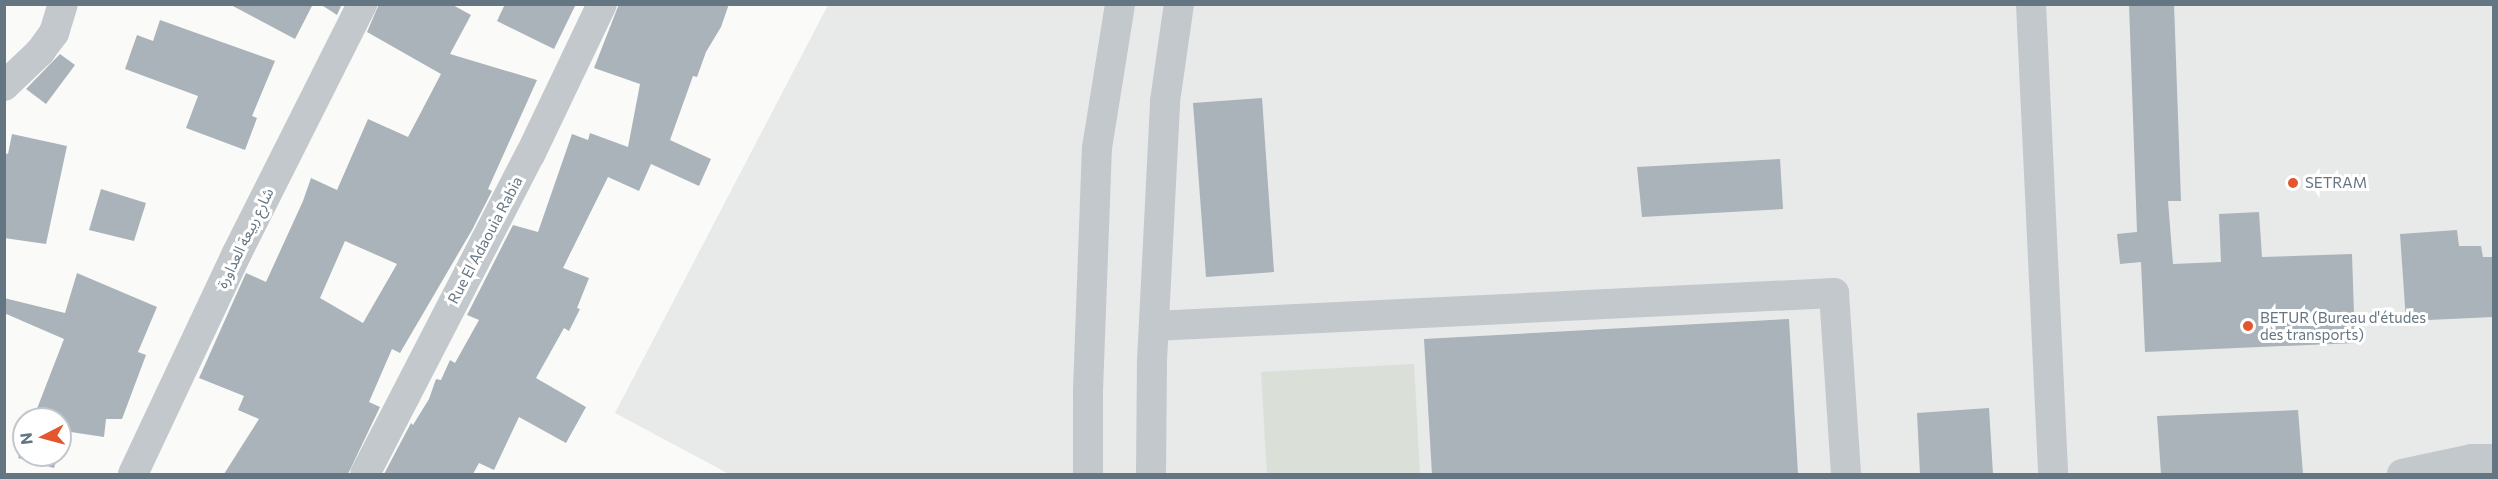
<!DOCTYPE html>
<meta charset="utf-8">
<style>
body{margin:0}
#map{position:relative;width:2498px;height:479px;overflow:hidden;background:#fafaf8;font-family:Commissioner,"Noto Sans Arabic",sans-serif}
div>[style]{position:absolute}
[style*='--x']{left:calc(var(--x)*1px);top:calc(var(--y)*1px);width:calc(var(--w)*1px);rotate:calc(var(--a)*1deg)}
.built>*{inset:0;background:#e8e9e9}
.green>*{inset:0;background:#dadfd7}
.building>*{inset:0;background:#aab3b9}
.minor>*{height:30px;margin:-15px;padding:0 15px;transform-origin:15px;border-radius:15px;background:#c3c8cc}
.dots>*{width:16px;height:16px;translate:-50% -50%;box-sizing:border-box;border:3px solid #fff;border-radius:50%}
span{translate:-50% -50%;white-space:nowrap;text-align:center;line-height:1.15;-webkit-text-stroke:6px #fff;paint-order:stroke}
.poi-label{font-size:15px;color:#657683}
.left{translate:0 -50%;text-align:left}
.street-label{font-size:15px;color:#657683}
.frame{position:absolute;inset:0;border:6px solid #657683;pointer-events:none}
.north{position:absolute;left:12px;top:407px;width:60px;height:60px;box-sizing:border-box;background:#fff;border:2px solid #c1c8cd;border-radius:50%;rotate:264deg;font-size:16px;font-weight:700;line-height:24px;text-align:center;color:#657683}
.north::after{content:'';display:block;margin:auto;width:21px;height:27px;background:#e4572e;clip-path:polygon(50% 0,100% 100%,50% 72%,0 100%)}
</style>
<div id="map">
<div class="built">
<div style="clip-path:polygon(828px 5px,2493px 5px,2493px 474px,729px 474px,615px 413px)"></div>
</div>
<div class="green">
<div style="clip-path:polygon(1414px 364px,1420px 474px,1267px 474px,1261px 372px)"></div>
</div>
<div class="building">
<div style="clip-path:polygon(229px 4px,313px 4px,295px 39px)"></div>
<div style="clip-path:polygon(320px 4px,342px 4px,337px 15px)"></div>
<div style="clip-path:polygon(evenodd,379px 4px,451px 4px,471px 15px,450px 54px,537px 80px,488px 189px,492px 191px,472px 230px,400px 353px,392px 349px,369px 402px,380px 407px,348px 474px,224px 474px,259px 419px,238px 410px,244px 396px,199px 378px,246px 273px,266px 282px,303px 201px,311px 178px,337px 190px,368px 119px,408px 137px,441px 74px,367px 32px,379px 4px,345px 241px,397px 264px,363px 323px,320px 298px,345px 241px)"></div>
<div style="clip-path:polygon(505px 4px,576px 4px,554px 49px,497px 21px)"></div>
<div style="clip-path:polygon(619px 4px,729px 4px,721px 27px,706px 52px,697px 77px,693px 76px,670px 140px,711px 159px,699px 186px,651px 164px,639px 191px,608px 177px,563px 268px,589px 278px,577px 308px,580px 309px,569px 331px,564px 328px,536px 378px,586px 407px,566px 443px,519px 417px,494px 470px,479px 463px,473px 474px,384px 474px,411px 423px,413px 425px,429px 399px,436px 379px,441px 380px,450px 360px,455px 363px,479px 320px,467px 315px,513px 225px,538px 232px,572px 134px,588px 140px,590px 133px,628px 147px,640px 84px,594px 68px)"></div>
<div style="clip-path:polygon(2129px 4px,2174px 4px,2181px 201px,2168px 201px,2173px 264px,2221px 262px,2219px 214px,2259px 212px,2262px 257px,2352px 254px,2355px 343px,2145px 352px,2141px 262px,2120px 264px,2117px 234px,2137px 232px)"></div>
<div style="clip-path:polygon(160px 20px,275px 61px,252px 116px,257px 118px,245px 150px,186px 128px,198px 96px,125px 69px,137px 35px,153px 41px)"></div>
<div style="clip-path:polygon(60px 54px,75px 65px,46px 104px,26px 89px)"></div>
<div style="clip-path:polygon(1262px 98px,1274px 272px,1206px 277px,1193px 103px)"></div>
<div style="clip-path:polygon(12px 134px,67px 146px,46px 244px,4px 238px,4px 153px,8px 154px)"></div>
<div style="clip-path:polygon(1780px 159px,1783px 209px,1642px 217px,1637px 167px)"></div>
<div style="clip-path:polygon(101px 189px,146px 203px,134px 241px,89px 230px)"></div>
<div style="clip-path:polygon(2457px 230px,2459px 246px,2481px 246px,2483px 257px,2493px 257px,2493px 317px,2406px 321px,2400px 234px)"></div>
<div style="clip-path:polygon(77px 273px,157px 307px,138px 352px,146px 355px,122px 419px,106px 419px,104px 437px,64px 431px,60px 446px,60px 419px,33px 419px,64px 339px,4px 313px,4px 298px,65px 313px)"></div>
<div style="clip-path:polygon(1789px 319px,1798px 474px,1432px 474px,1424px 339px)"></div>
<div style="clip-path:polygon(1989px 408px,1993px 474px,1920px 474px,1917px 413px)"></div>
<div style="clip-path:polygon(2298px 410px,2303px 474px,2161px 474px,2157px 416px)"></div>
<div style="clip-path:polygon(24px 443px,24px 455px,58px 455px,54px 468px,18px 458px)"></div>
</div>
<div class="minor">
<div style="--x:2031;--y:4;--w:471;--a:87.3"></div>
<div style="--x:4;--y:86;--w:50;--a:-43.4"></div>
<div style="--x:40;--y:52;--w:24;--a:-54"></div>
<div style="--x:54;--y:33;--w:30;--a:-73"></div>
<div style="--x:1154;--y:326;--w:681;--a:-2.78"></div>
<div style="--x:1834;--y:293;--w:181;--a:86.2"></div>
<div style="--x:133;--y:474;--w:244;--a:-64.8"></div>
<div style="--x:237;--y:253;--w:279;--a:-63.3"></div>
<div style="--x:365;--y:474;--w:359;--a:-62.7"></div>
<div style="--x:530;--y:155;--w:167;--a:-64.5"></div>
<div style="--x:1088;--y:474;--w:83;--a:-90"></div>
<div style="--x:1088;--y:391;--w:243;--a:-87.9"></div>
<div style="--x:1097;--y:148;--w:146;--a:-80.9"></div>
<div style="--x:1151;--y:474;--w:113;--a:-89.5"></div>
<div style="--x:1152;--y:361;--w:260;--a:-87.1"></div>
<div style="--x:1165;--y:101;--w:98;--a:-81.8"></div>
<div style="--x:2402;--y:474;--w:72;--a:-12.1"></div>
<div style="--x:2472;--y:459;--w:22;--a:0"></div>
</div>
<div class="dots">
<div style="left:2293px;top:183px;background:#e4572e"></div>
<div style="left:2248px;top:326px;background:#e4572e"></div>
</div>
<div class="poi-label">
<span class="left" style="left:2305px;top:183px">SETRAM</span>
<span class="left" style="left:2260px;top:326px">BETUR (Bureau d'études<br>des transports)</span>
</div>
<div class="street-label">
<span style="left:245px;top:238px;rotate:-64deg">شارع ربيعة العداورة</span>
<span style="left:485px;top:240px;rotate:-62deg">Rue El Adaouia Rabia</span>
</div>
<div class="frame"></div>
<div class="north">N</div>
</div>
